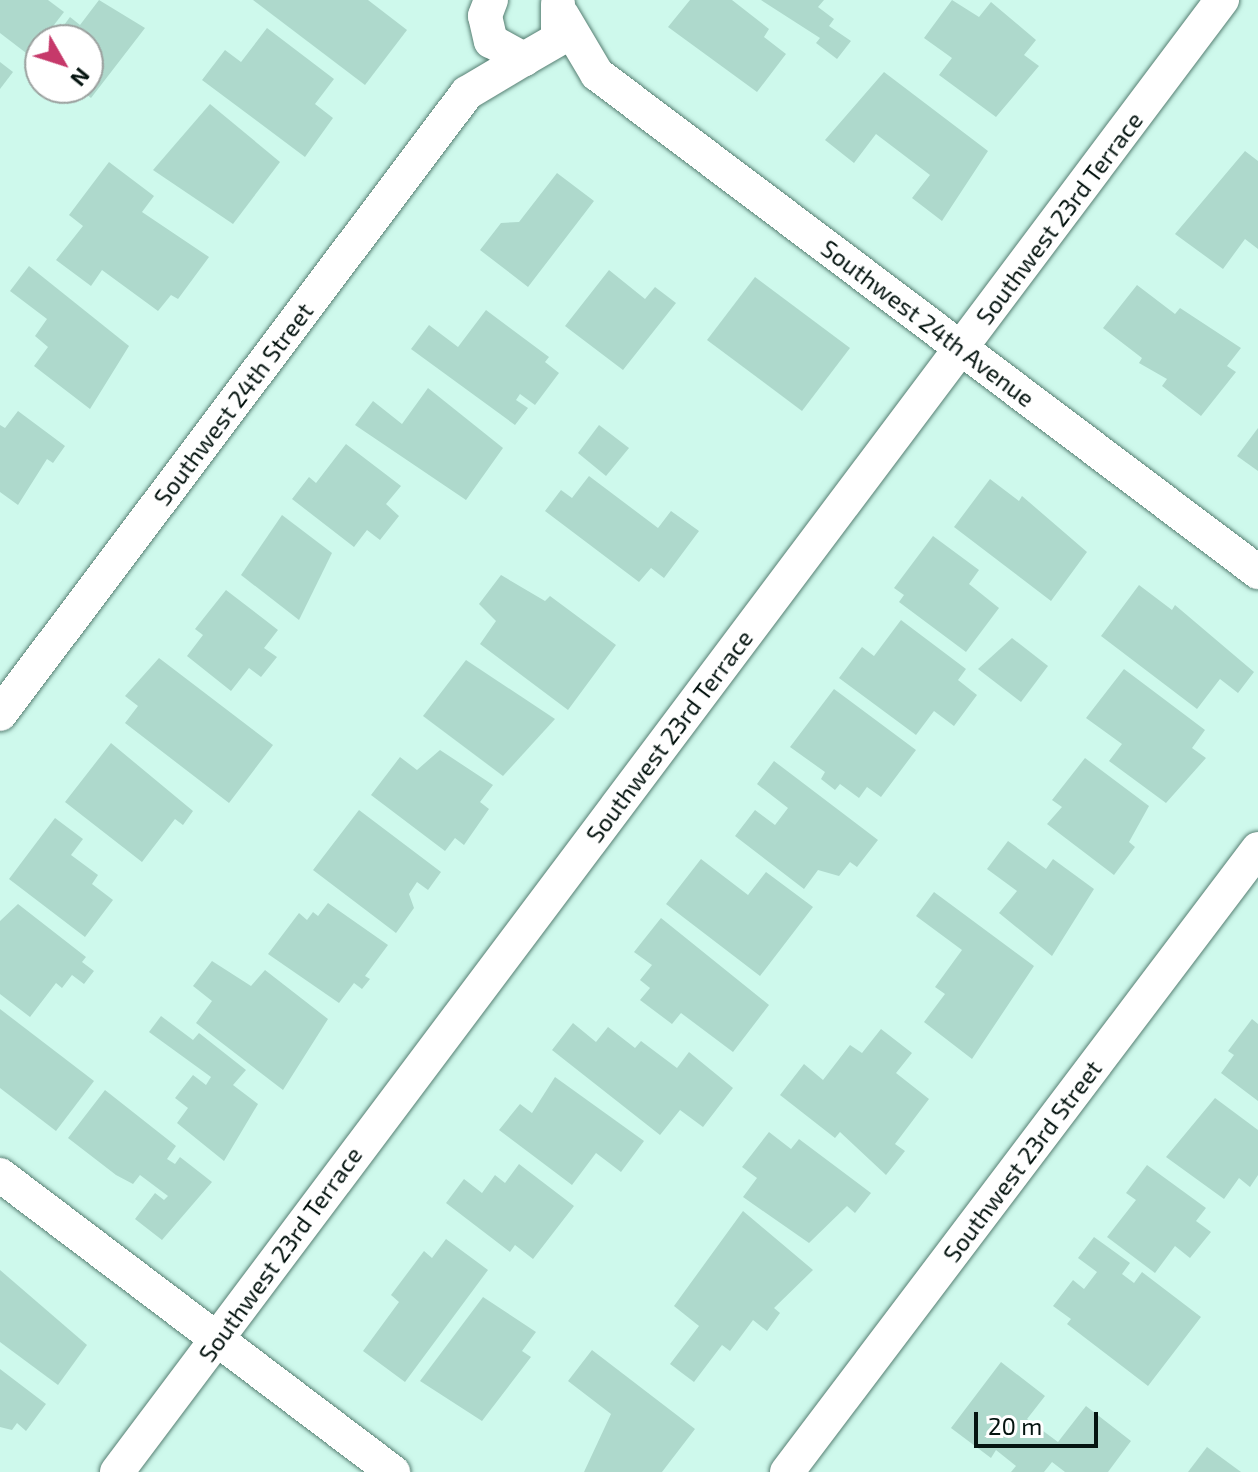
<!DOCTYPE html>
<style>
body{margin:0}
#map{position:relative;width:1258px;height:1472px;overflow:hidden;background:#cef9ec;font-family:"Exo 2",sans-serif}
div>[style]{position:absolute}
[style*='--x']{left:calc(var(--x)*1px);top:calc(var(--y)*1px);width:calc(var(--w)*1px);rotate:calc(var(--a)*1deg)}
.building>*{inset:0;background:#aed9cc}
.roads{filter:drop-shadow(0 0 2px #577f73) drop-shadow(0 0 2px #577f73)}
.minor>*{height:34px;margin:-17px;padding:0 17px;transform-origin:17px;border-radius:17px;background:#fff}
span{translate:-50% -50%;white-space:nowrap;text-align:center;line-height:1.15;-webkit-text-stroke:7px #fff;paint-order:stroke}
.street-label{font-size:24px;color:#051410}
.north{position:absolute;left:24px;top:24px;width:80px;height:80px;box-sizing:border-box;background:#fff;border:2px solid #9ba19f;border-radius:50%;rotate:129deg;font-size:22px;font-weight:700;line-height:32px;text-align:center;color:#051410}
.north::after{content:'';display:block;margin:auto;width:28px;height:36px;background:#c6396a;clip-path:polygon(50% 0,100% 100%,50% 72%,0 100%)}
.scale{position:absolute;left:974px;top:1412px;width:124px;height:36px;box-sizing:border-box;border:4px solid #051410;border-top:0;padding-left:10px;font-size:24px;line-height:28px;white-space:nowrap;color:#051410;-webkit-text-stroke:6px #fff;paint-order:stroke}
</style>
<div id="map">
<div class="building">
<div style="clip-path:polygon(0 0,48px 0,64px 12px,30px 56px,0 33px)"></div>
<div style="clip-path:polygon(99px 0,145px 28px,91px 98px,78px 88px,88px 88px,88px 40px,53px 40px,70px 17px,80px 25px)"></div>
<div style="clip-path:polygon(253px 0,368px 0,407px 30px,365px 85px)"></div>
<div style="clip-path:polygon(690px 0,732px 0,769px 29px,764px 37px,786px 54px,757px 92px,668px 27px)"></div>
<div style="clip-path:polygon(761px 0,824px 0,818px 7px,834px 19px,829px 26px,851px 41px,837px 59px,816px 43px,820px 38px)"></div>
<div style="clip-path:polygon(952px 0,979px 17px,991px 2px,1036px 40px,1024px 55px,1039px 66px,996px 117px,939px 75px,952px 58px,924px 38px)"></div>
<div style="clip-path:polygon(267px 28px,334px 79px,315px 104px,333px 118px,305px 157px,202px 80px,225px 50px,241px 62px)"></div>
<div style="clip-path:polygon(0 62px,13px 72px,0 89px)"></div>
<div style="clip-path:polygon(884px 72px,988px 151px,942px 221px,912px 198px,930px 175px,876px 134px,854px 163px,825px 140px)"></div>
<div style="clip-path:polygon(210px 104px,280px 162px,233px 224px,153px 170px)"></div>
<div style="clip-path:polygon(1245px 151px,1258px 161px,1258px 249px,1245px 239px,1223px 269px,1175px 234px)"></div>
<div style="clip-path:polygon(109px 162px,154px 196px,142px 212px,209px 257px,178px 299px,171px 295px,158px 311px,102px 270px,91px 286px,56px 260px,83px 226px,69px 215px)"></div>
<div style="clip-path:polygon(557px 173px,594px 201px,528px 287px,480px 250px,501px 223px,519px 222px)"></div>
<div style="clip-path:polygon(29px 266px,129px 346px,90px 409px,34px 366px,48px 347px,35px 336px,47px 319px,10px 291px)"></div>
<div style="clip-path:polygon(609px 270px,645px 299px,655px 287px,676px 303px,623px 370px,565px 326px)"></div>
<div style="clip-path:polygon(755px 277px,850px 348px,802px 411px,707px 340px)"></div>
<div style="clip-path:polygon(1137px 285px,1175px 314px,1180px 308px,1241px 348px,1227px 366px,1236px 372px,1201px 416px,1162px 386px,1167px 379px,1139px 363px,1142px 358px,1103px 328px)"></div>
<div style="clip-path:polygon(486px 310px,549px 357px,545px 362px,559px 373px,535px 405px,520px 394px,516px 400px,528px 408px,515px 425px,411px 349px,429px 325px,458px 347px)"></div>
<div style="clip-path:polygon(428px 388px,503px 448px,466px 500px,355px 425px,373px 401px,402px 424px)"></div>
<div style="clip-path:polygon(18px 411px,65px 446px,53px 463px,47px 459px,18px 505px,0 492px,0 425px,5px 428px)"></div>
<div style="clip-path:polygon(599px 425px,629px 448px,606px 476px,578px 453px)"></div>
<div style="clip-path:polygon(1258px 428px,1258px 471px,1237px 456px)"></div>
<div style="clip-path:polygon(346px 444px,401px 486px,386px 504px,399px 516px,380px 540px,367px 530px,354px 547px,292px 499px,309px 477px,316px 483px)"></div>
<div style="clip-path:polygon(589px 476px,658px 528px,671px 511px,699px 531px,664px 578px,651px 568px,639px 582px,545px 511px,561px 490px,572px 498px)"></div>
<div style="clip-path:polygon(990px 479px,1019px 501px,1022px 496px,1087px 552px,1051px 601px,954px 527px)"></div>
<div style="clip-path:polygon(282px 515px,332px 553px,299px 620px,241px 575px)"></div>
<div style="clip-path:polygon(933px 536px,979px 570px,969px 584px,999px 608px,966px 652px,899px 602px,904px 595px,894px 588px)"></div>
<div style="clip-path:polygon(501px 575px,545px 601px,550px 596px,616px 645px,568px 710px,480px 644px,496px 621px,479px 604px)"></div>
<div style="clip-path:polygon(1139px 585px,1172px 610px,1175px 605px,1254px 672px,1238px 693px,1220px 679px,1197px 709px,1101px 636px)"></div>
<div style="clip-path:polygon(226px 590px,278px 630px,264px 648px,277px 657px,261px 677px,249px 668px,231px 691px,187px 656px,203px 635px,195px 629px)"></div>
<div style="clip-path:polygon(901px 620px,966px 669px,958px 680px,977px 695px,954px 726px,934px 711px,916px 735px,839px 678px,862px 647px,874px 656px)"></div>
<div style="clip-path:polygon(1012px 638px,1048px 666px,1021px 702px,978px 669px)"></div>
<div style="clip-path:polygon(159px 658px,273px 745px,229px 803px,125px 723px,138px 706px,125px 696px)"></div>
<div style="clip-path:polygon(466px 660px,555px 719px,503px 776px,423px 716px)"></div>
<div style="clip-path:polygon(1124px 669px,1205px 730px,1192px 748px,1206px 758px,1166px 803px,1109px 761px,1122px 744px,1086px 718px)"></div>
<div style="clip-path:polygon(834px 689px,916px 750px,881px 797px,867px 787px,859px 798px,840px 784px,835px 790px,821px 779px,825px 772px,790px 747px)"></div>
<div style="clip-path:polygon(111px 743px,193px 811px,183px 825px,175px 819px,142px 862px,65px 802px)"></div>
<div style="clip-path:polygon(440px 750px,493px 785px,480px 802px,489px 809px,464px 845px,455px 838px,445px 851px,371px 795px,400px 757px,417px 770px)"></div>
<div style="clip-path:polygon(1085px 758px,1149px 806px,1129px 842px,1135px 847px,1114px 875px,1047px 824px,1062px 807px,1052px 800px)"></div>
<div style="clip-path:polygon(774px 761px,878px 840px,857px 867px,850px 862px,839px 876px,818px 870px,804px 889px,735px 836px,755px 810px,775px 825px,788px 808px,757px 784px)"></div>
<div style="clip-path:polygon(359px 810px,441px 872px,428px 890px,417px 882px,409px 894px,414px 908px,396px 933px,313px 870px)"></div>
<div style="clip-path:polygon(55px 818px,83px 839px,71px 855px,98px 875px,92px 884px,113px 900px,85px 937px,9px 879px)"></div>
<div style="clip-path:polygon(1008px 841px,1046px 869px,1053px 859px,1094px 889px,1052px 956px,999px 913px,1017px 891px,987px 869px)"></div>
<div style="clip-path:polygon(701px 859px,748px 895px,766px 872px,813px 907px,760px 976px,666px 904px)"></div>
<div style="clip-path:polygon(934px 892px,1034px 966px,972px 1059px,924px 1022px,945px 994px,935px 987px,962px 950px,916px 916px)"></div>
<div style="clip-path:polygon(328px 903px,388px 945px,365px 976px,370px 979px,362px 989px,354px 983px,339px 1003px,268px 954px,299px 913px,307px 920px,313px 912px,318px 916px)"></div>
<div style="clip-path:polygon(18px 904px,86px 957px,82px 962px,94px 971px,84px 984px,72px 975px,62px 988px,56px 983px,30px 1017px,0 994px,0 921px)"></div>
<div style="clip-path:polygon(661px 918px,769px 1005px,733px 1052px,681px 1013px,672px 1024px,640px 1000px,650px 988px,640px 980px,652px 965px,634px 952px)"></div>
<div style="clip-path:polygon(212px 961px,251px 986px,265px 970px,328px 1019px,283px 1090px,196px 1023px,212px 1001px,193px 986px)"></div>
<div style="clip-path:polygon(0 1009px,94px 1081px,56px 1131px,0 1088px)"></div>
<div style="clip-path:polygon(161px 1016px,193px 1040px,199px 1033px,246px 1070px,233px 1085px,258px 1104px,224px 1161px,177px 1123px,188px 1108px,175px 1098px,193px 1075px,206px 1085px,211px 1077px,149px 1032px)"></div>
<div style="clip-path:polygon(1252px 1019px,1258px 1024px,1258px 1101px,1221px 1073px,1234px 1055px,1228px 1051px)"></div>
<div style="clip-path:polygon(573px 1023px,596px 1042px,608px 1027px,635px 1048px,641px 1041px,677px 1068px,689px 1052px,733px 1088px,703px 1127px,680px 1110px,660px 1135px,552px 1050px)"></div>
<div style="clip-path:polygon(881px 1029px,912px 1053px,896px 1073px,929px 1099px,895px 1144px,905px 1151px,886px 1175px,840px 1132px,835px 1138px,780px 1095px,804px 1064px,823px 1080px,850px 1045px,862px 1053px)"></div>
<div style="clip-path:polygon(555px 1077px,644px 1141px,621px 1172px,596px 1153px,572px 1185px,499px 1130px,520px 1104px,532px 1113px)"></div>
<div style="clip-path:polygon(105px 1090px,176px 1146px,167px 1159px,175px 1164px,180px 1157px,212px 1182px,162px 1240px,135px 1219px,155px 1193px,164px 1200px,168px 1196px,140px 1175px,133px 1184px,116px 1175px,68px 1138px)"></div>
<div style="clip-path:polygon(1215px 1098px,1258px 1130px,1258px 1175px,1250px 1187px,1239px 1178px,1224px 1199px,1166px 1157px)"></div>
<div style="clip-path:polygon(769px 1132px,791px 1149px,799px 1139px,871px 1193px,855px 1213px,847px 1206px,809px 1243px,743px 1197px,757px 1178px,742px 1167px)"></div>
<div style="clip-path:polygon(519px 1164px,574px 1206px,533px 1259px,515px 1245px,510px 1252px,446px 1203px,464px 1179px,482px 1193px,495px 1175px,505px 1183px)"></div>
<div style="clip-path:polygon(1147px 1165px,1206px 1208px,1196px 1221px,1211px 1232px,1190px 1258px,1175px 1246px,1155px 1273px,1107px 1237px,1136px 1200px,1126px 1193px)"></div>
<div style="clip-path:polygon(743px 1211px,813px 1270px,774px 1308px,780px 1313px,767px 1331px,753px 1320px,730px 1351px,722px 1345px,694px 1382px,670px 1364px,699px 1326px,674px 1306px)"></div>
<div style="clip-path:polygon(1094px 1237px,1130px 1263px,1122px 1274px,1134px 1283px,1142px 1272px,1201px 1317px,1148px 1386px,1067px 1324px,1071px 1319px,1053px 1306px,1073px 1280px,1084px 1289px,1097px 1272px,1078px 1258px)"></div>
<div style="clip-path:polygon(446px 1239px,488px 1270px,405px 1382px,363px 1351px,399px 1302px,391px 1295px,424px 1251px,432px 1258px)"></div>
<div style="clip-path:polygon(0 1270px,87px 1345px,58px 1385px,0 1342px)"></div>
<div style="clip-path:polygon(483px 1297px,536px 1332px,522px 1351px,531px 1357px,482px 1421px,420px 1381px)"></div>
<div style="clip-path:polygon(592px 1350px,695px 1429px,662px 1472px,584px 1472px,611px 1414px,568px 1381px)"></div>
<div style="clip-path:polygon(1001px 1362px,1045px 1396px,1027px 1419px,1058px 1442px,1086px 1406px,1131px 1441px,1108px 1472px,1065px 1472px,1052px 1462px,1044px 1472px,1011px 1472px,1016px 1466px,996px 1450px,991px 1458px,951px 1428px)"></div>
<div style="clip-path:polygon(0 1369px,46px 1404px,26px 1431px,17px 1423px,12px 1430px,0 1427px)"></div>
<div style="clip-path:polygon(1207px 1447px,1241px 1472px,1188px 1472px)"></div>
</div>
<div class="roads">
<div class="minor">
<div style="--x:491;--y:0;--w:17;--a:111"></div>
<div style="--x:485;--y:16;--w:26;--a:77"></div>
<div style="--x:491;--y:41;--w:38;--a:29"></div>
<div style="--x:524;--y:59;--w:39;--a:-30"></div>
<div style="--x:558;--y:39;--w:35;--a:-90"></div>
<div style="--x:562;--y:15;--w:69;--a:59.3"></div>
<div style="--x:597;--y:74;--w:828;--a:36.99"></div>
<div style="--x:0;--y:714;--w:777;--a:-53.06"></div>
<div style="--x:467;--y:93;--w:66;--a:-30.8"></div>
<div style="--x:0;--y:1175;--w:493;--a:37.1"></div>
<div style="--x:117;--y:1472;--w:1841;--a:-53.11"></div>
<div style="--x:787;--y:1472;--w:781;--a:-52.91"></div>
</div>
</div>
<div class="street-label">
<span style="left:1059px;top:218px;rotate:-53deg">Southwest 23rd Terrace</span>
<span style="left:928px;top:323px;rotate:37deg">Southwest 24th Avenue</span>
<span style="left:233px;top:404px;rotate:-53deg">Southwest 24th Street</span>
<span style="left:669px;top:736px;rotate:-53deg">Southwest 23rd Terrace</span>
<span style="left:1022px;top:1161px;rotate:-53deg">Southwest 23rd Street</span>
<span style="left:280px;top:1254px;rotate:-54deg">Southwest 23rd Terrace</span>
</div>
<div class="north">N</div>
<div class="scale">20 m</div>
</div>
